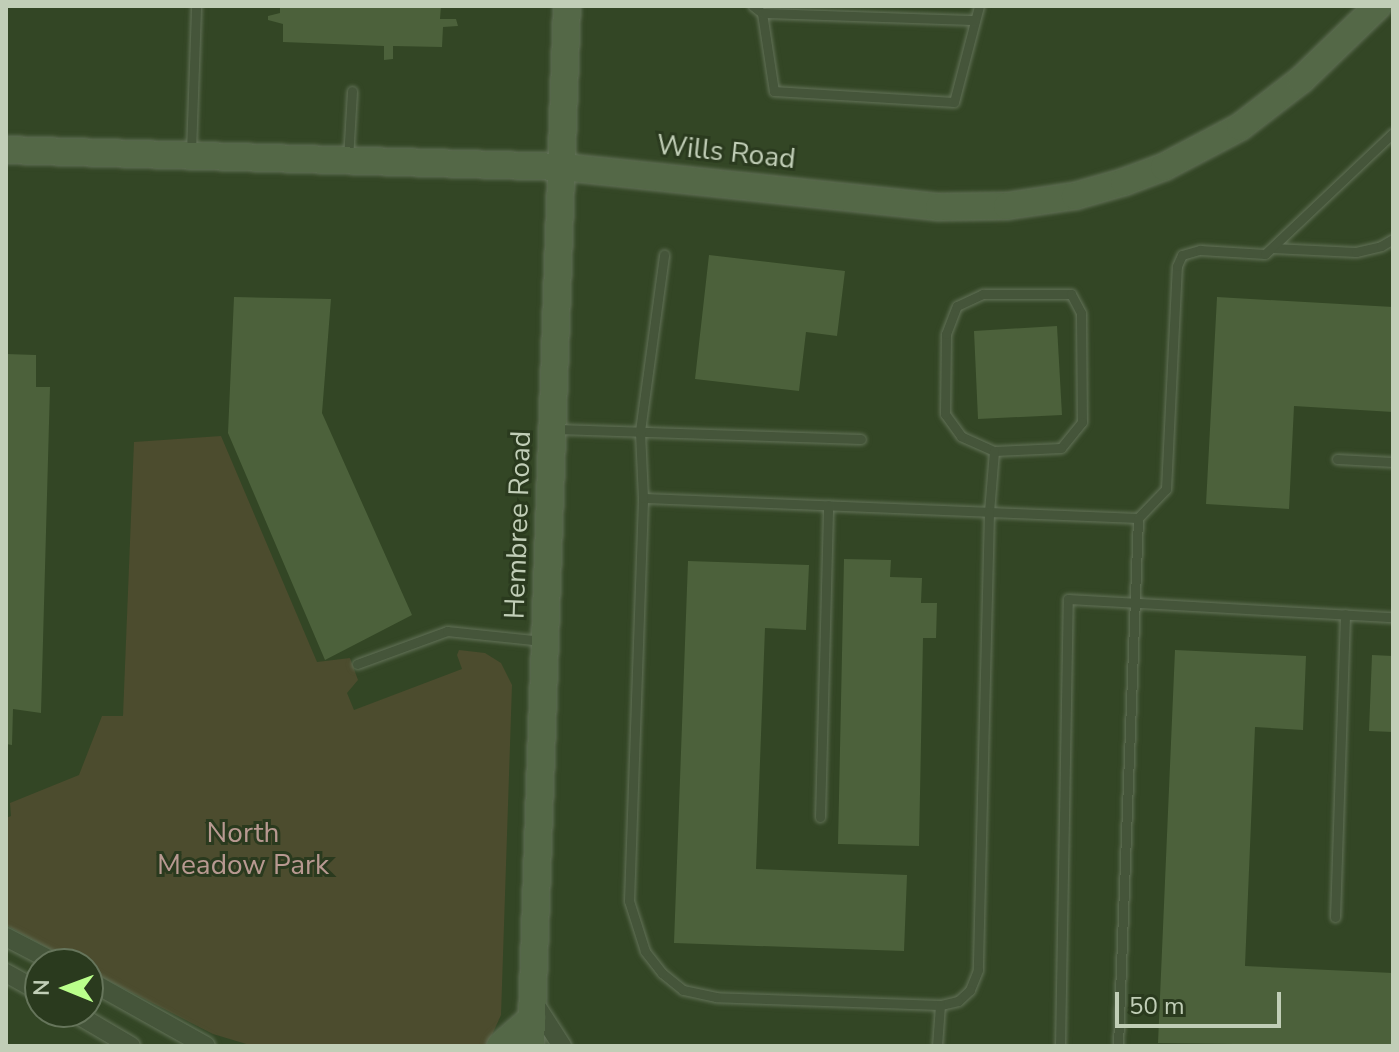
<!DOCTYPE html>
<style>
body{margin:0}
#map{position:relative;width:1399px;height:1052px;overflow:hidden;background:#334625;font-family:"Nunito Sans",sans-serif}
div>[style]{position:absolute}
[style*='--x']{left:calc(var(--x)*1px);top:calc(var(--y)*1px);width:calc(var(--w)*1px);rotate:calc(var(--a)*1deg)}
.green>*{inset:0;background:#4c4c2e}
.building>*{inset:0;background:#4c613b}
.roads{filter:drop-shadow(0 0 2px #637258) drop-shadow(0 0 2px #637258)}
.lane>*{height:9px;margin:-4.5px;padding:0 4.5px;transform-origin:4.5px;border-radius:4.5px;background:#45553a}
.street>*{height:18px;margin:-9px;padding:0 9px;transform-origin:9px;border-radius:9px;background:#45553a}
.secondary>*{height:26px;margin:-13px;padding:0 13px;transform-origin:13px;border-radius:13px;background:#546847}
span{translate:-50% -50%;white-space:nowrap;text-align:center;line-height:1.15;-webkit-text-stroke:6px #2a3a1e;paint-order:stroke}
.street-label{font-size:28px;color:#c1ceb7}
.park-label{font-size:28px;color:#b89991}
.frame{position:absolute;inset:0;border:8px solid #c1ceb7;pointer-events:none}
.north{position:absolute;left:24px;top:948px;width:80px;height:80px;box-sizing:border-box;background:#2a3a1e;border:2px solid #66755b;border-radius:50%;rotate:271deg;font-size:22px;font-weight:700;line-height:32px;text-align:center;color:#c1ceb7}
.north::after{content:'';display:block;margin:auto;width:28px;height:36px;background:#baff8b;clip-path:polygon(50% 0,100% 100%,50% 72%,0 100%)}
.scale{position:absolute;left:1115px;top:992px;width:166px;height:36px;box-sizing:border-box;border:4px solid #c1ceb7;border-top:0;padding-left:10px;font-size:24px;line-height:28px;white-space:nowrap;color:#c1ceb7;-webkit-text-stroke:6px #2a3a1e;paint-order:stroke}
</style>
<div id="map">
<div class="green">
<div style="clip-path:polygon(221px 436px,317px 662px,350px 658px,358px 680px,347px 693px,354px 710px,462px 669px,457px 655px,459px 650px,485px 653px,501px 663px,512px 685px,501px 1015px,487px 1046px,253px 1046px,213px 1034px,88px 970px,88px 964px,78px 964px,6px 925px,6px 818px,11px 816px,10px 803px,79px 775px,102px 716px,123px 716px,134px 442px)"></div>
</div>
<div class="building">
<div style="clip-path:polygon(280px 6px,441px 6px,440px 19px,456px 19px,458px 26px,443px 27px,442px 47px,393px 46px,393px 59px,384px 60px,384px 46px,283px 42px,283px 24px,268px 20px,268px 16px,280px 13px)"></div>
<div style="clip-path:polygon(709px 255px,845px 271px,837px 336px,806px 332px,799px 391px,695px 379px)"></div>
<div style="clip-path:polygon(234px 297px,331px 299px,322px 413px,412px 615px,325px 660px,228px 433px)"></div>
<div style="clip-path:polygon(1217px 297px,1393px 307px,1393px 412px,1294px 406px,1289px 509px,1206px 504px)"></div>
<div style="clip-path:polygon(1057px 326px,1062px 415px,978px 419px,974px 331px)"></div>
<div style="clip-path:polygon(6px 354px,36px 355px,36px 387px,50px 387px,41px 713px,13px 709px,12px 745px,6px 744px)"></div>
<div style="clip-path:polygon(844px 559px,891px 560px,890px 577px,922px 578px,921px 603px,937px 603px,936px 638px,923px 638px,919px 846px,838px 844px)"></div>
<div style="clip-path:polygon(688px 561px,809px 565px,806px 630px,765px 628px,756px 869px,907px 875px,904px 951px,674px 943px)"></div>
<div style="clip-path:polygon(1175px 650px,1306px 656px,1303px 730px,1255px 727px,1245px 966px,1393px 973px,1393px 1046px,1158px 1043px)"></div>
<div style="clip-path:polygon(1372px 655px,1393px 656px,1393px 732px,1369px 731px)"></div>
</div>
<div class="roads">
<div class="lane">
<div style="--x:753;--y:6;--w:11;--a:38"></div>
<div style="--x:762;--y:13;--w:79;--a:81.3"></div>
<div style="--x:774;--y:91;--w:180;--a:3.5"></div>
<div style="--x:954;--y:102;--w:99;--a:-75.4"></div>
<div style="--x:762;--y:13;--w:212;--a:1.9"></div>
<div style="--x:191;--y:152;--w:146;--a:-88"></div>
<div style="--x:348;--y:159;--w:68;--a:-86.6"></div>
<div style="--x:1272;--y:248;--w:84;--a:2.7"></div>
<div style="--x:1356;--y:252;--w:26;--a:-13"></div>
<div style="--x:1381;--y:246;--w:14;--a:-30"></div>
<div style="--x:557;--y:429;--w:304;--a:1.9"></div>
<div style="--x:994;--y:451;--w:36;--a:-156"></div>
<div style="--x:961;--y:436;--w:27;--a:-126"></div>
<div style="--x:945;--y:414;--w:80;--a:-89.3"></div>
<div style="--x:946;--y:334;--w:30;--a:-69"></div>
<div style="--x:957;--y:306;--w:29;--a:-25"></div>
<div style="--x:983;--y:294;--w:88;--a:0"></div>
<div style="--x:1071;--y:294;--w:21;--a:62"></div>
<div style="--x:1081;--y:313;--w:109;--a:89.5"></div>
<div style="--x:1082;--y:422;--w:33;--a:129"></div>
<div style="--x:1061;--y:448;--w:67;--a:177.4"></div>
<div style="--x:994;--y:451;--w:61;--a:94.7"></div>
<div style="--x:989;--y:512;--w:149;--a:2.3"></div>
<div style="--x:1138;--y:518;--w:40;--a:-46"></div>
<div style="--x:1166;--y:489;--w:223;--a:-87.2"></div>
<div style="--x:1177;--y:266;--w:12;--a:-66"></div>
<div style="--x:1182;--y:255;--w:19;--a:-16"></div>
<div style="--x:1200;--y:250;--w:65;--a:3.5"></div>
<div style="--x:1265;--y:254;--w:176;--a:-43.4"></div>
<div style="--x:1337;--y:459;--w:56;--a:3.1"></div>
<div style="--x:643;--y:498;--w:346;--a:2.3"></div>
<div style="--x:989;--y:512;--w:458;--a:91.4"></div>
<div style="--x:978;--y:970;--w:22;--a:112"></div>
<div style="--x:970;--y:990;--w:16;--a:137"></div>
<div style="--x:958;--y:1001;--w:18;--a:167"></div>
<div style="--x:940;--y:1005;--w:224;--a:-178"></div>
<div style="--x:716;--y:997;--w:34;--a:-168"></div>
<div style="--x:683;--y:990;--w:27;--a:-141"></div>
<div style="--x:662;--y:973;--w:28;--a:-128"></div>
<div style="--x:645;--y:951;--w:52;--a:-107.7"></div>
<div style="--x:629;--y:901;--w:403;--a:-88"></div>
<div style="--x:643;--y:498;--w:67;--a:-92.6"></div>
<div style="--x:640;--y:431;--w:178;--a:-82.2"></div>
<div style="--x:357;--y:664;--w:96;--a:-20.1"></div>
<div style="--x:447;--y:631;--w:96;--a:6"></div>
<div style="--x:820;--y:817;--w:312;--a:-88.5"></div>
<div style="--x:1335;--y:917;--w:303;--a:-88.1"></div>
<div style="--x:937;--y:1046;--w:41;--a:-85.8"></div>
<div style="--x:1060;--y:1046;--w:447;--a:-89"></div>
<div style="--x:1068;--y:599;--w:325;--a:3.2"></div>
<div style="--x:1118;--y:1046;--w:528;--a:-87.83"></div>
</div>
<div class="street">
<div style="--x:6;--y:937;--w:59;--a:27.4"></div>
<div style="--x:6;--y:973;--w:39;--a:29"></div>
<div style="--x:88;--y:980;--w:135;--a:29.2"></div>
<div style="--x:533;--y:1001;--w:54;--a:57.2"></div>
<div style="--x:73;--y:1012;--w:67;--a:30.4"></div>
</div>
<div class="secondary">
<div style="--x:6;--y:150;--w:557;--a:1.75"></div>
<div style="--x:563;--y:167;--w:378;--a:6.1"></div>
<div style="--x:939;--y:207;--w:68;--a:-0.8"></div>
<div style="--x:1007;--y:206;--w:69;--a:-8.4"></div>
<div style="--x:1075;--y:196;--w:51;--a:-15.9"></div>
<div style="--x:1124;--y:182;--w:43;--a:-20.6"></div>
<div style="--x:1164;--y:167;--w:86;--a:-27.8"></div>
<div style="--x:1240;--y:127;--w:77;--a:-37.6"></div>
<div style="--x:1301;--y:80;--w:107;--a:-43.9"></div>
<div style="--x:500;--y:1046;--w:43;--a:-41.2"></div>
<div style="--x:531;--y:1046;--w:1041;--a:-88.02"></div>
</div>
</div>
<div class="street-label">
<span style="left:726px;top:152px;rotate:6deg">Wills Road</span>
<span style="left:518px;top:525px;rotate:-88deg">Hembree Road</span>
</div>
<div class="park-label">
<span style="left:243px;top:849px">North<br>Meadow Park</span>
</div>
<div class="frame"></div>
<div class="north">N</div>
<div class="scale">50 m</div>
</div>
